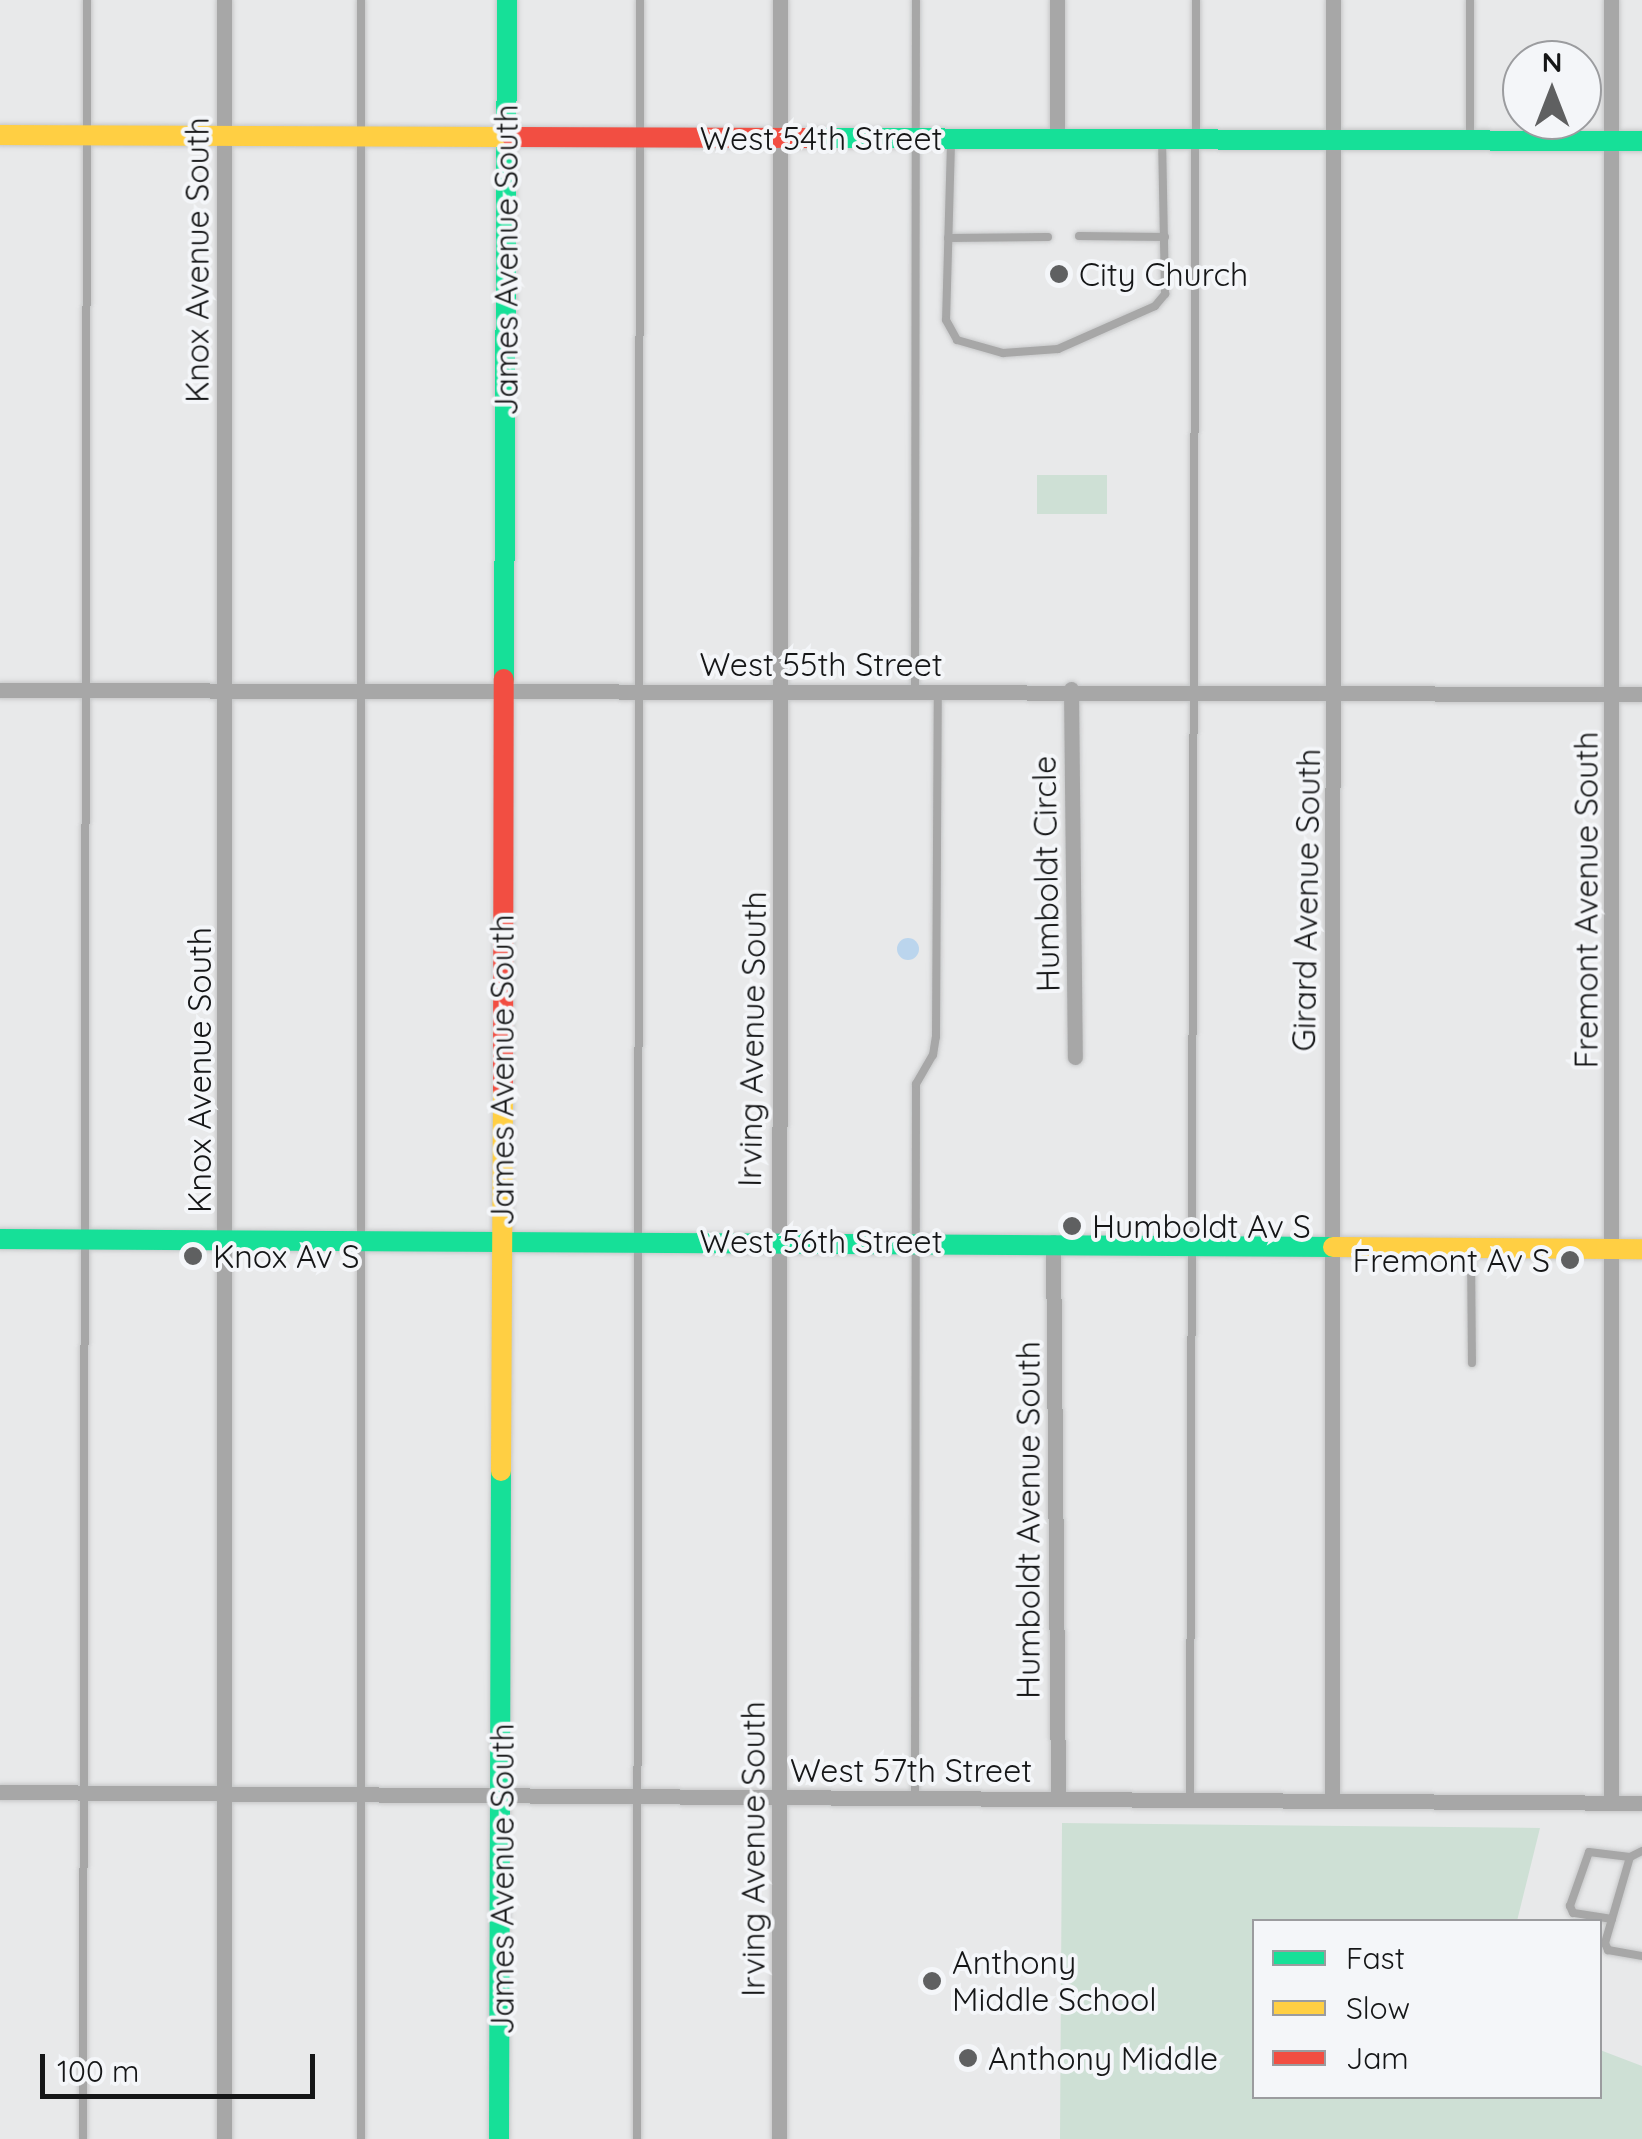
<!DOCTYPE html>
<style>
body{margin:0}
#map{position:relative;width:1642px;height:2139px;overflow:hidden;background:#e8e9ea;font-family:Quicksand,sans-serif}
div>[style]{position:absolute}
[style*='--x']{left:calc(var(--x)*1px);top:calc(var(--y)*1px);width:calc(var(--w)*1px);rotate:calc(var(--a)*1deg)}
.green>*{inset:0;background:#cee0d5}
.water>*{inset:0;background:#bbd5ed}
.round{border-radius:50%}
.roads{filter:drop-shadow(0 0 2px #c6c7c8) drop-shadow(0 0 2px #c6c7c8)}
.lane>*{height:8px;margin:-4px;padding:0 4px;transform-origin:4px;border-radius:4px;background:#a7a7a7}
.street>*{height:15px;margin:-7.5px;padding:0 7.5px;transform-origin:7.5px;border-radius:7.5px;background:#a7a7a7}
.fast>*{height:20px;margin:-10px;padding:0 10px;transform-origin:10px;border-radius:10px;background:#16e098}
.slow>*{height:20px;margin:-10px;padding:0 10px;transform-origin:10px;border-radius:10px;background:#ffcf43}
.jam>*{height:20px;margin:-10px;padding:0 10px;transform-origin:10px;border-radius:10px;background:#f24e42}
.dots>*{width:28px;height:28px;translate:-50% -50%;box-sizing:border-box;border:5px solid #f4f6f9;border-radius:50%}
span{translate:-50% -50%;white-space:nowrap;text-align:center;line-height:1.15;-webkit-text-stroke:8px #f4f6f9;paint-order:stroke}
.street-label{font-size:32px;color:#151617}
.poi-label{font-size:32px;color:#151617}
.left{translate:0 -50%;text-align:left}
.right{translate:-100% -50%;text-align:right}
.legend{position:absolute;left:1252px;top:1919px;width:350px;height:180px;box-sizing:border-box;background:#f4f6f9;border:2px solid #9b9c9f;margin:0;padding:12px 18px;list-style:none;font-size:30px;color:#151617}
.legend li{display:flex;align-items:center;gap:20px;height:50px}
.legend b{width:50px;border:2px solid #9b9c9f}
.north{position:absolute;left:1502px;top:40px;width:100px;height:100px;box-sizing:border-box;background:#f4f6f9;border:2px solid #9b9c9f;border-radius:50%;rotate:0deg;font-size:28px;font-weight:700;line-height:40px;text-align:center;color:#151617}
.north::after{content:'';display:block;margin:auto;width:35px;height:45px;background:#5f6061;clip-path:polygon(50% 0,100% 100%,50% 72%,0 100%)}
.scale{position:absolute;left:40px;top:2054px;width:275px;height:45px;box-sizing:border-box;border:5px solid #151617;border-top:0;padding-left:12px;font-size:30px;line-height:35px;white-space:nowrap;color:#151617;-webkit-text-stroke:8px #f4f6f9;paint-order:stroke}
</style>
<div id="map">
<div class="green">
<div style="clip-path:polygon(1037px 475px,1107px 475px,1107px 514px,1037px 514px)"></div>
<div style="clip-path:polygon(1062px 1823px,1540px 1828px,1517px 1921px,1254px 1922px,1254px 2096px,1600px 2096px,1600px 2050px,1642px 2066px,1642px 2139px,1060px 2139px)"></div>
</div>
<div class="water">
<div class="round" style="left:897px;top:938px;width:22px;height:22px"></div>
</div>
<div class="roads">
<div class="lane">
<div style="--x:1470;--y:0;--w:140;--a:90"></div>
<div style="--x:951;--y:143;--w:177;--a:91.6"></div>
<div style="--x:946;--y:320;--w:23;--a:61"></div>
<div style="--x:957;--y:340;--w:48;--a:15.8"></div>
<div style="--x:1003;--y:353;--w:55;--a:-4.2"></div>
<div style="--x:1058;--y:349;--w:106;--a:-23.9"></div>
<div style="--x:1155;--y:306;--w:16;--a:-50"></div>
<div style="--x:1165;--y:294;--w:151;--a:-91.1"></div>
<div style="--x:1079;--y:236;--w:86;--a:0.7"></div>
<div style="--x:948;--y:238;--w:100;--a:-0.6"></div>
<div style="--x:915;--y:691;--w:691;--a:-89.92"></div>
<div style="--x:1471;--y:1252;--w:111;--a:89.5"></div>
<div style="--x:1190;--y:1795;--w:1795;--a:-89.81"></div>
<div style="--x:915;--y:1797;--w:713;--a:-89.92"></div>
<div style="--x:916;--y:1084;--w:34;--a:-60"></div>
<div style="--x:933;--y:1055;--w:18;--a:-81"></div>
<div style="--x:936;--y:1037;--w:345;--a:-89.7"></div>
<div style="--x:1642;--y:1851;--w:13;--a:153"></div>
<div style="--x:1630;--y:1857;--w:90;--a:106.2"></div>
<div style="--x:1605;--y:1943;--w:8;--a:67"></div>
<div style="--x:1608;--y:1950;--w:35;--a:10"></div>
<div style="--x:1612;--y:1919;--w:39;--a:-171"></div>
<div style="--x:1573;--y:1913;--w:8;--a:-113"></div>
<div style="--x:1570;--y:1906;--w:57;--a:-70.6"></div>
<div style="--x:1589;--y:1852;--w:41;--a:7"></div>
<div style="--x:83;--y:2139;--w:2139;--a:-89.89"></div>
<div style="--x:361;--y:2139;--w:2139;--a:-90"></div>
<div style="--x:637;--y:2139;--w:2139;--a:-89.92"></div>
</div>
<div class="street">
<div style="--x:1057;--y:139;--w:139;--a:-90"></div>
<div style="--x:1071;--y:689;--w:368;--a:89.4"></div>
<div style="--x:0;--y:690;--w:1642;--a:0.14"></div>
<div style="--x:1053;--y:1242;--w:556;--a:89.48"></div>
<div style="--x:0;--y:1792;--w:1642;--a:0.38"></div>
<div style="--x:1332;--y:1800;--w:1800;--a:-89.97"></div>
<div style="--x:1611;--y:1801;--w:1801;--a:-90"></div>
<div style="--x:224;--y:2139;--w:2139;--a:-90"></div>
<div style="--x:779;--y:2139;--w:2139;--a:-89.97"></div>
</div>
<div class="fast">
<div style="--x:806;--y:138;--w:836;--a:0.21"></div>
<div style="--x:504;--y:679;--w:679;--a:-89.75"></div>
<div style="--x:0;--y:1239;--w:1333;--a:0.34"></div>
<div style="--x:499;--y:2139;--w:668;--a:-89.83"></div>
</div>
<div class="slow">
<div style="--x:0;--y:135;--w:512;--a:0.22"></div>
<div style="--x:1333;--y:1247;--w:309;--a:0.4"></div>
<div style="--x:501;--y:1471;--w:381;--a:-89.7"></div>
</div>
<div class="jam">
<div style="--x:512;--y:137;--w:294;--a:0.2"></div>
<div style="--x:503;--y:1090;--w:411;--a:-89.9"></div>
</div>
</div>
<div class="dots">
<div style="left:1059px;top:274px;background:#5f6061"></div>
<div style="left:1072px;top:1226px;background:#5f6061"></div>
<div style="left:193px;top:1256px;background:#5f6061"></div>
<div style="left:1570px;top:1260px;background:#5f6061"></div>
<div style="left:932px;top:1981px;background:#5f6061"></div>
<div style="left:968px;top:2058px;background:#5f6061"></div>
</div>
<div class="street-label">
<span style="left:821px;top:138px">West 54th Street</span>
<span style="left:197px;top:260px;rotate:-90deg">Knox Avenue South</span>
<span style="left:506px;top:260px;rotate:-90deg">James Avenue South</span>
<span style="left:821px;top:664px">West 55th Street</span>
<span style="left:1046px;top:874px;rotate:-91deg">Humboldt Circle</span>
<span style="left:1306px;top:900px;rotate:-89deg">Girard Avenue South</span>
<span style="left:1586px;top:900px;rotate:-90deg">Fremont Avenue South</span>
<span style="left:752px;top:1039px;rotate:-89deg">Irving Avenue South</span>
<span style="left:199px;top:1070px;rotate:-90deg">Knox Avenue South</span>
<span style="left:502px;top:1070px;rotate:-90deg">James Avenue South</span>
<span style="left:821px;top:1241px">West 56th Street</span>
<span style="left:1028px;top:1520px;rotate:-90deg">Humboldt Avenue South</span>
<span style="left:911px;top:1770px">West 57th Street</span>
<span style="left:753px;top:1849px;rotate:-90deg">Irving Avenue South</span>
<span style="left:502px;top:1879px;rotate:-90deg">James Avenue South</span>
</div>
<div class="poi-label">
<span class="left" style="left:1079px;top:274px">City Church</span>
<span class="left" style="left:1092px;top:1226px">Humboldt Av S</span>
<span class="left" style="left:213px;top:1256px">Knox Av S</span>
<span class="right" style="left:1550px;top:1260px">Fremont Av S</span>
<span class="left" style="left:952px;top:1981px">Anthony<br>Middle School</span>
<span class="left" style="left:988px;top:2058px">Anthony Middle</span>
</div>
<ul class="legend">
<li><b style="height:12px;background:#16e098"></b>Fast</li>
<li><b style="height:12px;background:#ffcf43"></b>Slow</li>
<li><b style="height:12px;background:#f24e42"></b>Jam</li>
</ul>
<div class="north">N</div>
<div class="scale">100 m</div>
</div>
